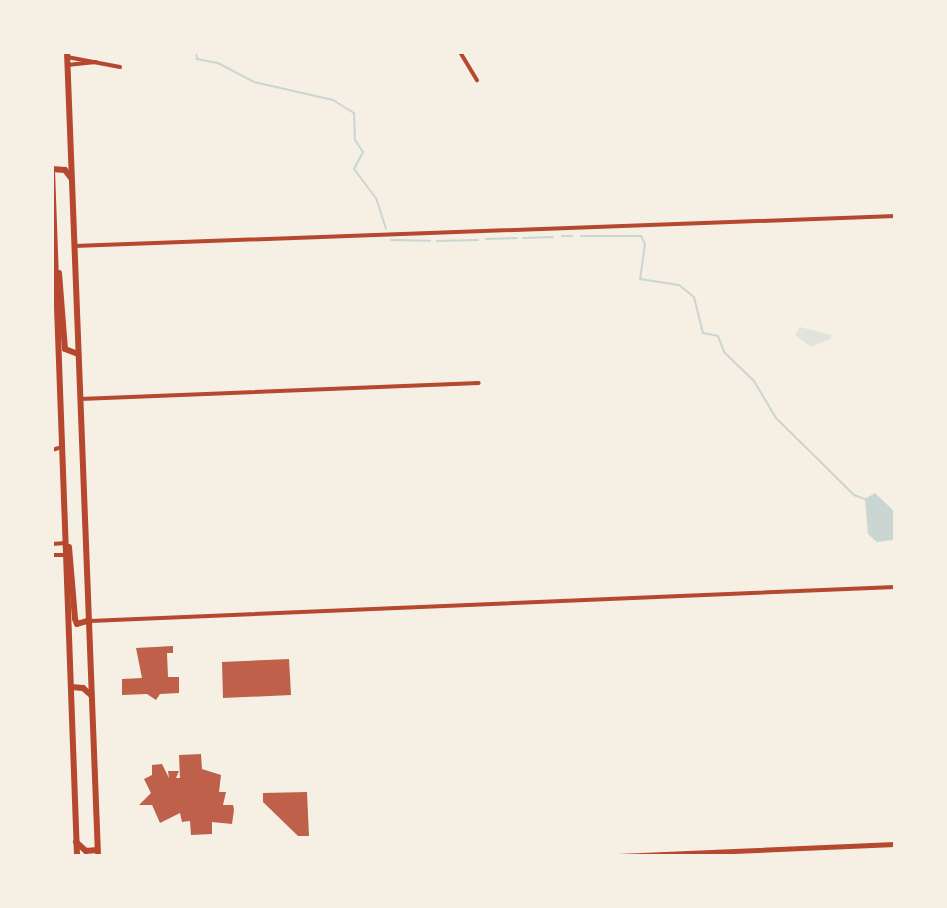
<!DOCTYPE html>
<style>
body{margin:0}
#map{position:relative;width:947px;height:908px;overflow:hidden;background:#f6efe4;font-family:Poppins,sans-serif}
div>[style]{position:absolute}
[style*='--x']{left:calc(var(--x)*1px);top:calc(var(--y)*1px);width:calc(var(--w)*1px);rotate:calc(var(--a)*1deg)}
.green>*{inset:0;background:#e2e4dc}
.water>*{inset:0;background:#c9d6d2}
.stream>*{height:2px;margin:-1px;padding:0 1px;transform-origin:1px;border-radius:1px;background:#c9d6d2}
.building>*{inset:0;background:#bf614a}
.minor>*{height:4px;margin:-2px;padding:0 2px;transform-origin:2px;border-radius:2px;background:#b5482f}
.tertiary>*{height:5px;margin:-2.5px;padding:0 2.5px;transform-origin:2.5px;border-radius:2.5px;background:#b5482f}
.secondary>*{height:6px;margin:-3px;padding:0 3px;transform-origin:3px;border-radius:3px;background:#b5482f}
span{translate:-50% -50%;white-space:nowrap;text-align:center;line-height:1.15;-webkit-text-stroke:6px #f6efe4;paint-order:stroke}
.frame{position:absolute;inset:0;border:54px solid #f6efe4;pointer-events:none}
</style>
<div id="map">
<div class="green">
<div style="clip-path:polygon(800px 327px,832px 335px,830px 339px,811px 347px,795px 335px)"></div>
</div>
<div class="water">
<div style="clip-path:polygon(875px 493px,895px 512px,893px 540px,877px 542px,868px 534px,865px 499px)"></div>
</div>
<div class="stream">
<div style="--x:196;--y:52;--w:7;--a:82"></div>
<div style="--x:197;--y:59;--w:21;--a:11"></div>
<div style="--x:218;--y:63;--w:41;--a:27.8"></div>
<div style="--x:254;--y:82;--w:81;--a:12.8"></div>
<div style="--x:333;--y:100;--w:25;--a:32"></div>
<div style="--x:354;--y:113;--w:27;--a:88"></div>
<div style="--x:355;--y:140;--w:14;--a:56"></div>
<div style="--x:363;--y:152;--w:19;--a:118"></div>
<div style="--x:354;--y:169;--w:36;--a:53"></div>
<div style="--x:376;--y:198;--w:32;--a:72"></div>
<div style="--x:562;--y:236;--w:10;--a:0"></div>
<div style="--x:581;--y:236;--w:60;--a:0"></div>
<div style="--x:641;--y:236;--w:9;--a:63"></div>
<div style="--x:645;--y:244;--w:35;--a:98"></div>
<div style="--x:640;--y:279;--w:39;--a:9"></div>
<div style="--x:679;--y:285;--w:19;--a:39"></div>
<div style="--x:694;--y:297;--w:37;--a:76"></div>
<div style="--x:703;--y:333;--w:15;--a:11"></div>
<div style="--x:718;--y:336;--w:17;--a:69"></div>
<div style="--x:724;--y:352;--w:42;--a:44"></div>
<div style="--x:754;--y:381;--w:43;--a:59.3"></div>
<div style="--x:776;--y:418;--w:110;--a:44.6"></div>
<div style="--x:854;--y:495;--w:12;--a:20"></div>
<div style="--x:523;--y:238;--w:30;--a:-2"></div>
<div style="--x:486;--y:239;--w:31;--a:-2"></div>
<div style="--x:391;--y:240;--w:39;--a:1"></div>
<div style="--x:437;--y:241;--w:41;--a:-1.4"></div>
</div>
<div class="building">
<div style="clip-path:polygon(173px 646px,173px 653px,167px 653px,168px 677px,179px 677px,179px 693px,160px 694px,156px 700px,147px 694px,122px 695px,122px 679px,142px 678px,136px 648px)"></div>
<div style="clip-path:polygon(289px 659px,291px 695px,223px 698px,222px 662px)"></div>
<div style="clip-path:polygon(201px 754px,202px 769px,221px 775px,219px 792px,226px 792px,223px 805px,233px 805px,234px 810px,232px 824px,212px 822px,212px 834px,191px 835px,190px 821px,182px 822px,180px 813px,160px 823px,152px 805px,139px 805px,151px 793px,144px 779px,152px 775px,152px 765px,162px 764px,169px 778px,168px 771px,179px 771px,176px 778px,180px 778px,179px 755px)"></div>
<div style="clip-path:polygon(307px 792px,309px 836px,298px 836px,263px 802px,263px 793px)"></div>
</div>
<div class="minor">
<div style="--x:460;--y:52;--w:33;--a:59"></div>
<div style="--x:67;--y:57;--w:54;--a:10.7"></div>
<div style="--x:67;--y:65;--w:29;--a:-6"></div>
<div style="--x:74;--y:246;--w:822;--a:-2.09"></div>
<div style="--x:80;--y:399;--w:399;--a:-2.3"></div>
<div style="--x:52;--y:450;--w:10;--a:-17"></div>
<div style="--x:52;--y:544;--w:14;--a:-4"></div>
<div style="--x:52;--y:555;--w:14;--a:0"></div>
<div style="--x:90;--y:621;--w:806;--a:-2.42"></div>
</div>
<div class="tertiary">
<div style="--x:618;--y:856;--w:277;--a:-2.5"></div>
</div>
<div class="secondary">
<div style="--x:67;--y:52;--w:805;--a:87.79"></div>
<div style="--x:52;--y:169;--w:13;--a:4"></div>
<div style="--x:65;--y:170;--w:10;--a:53"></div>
<div style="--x:52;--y:170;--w:686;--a:87.91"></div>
<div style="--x:59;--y:273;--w:76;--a:85.5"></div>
<div style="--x:65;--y:349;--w:14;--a:21"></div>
<div style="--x:69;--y:547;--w:72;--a:85.2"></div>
<div style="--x:75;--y:619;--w:5;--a:68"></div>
<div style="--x:77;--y:624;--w:10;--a:-17"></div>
<div style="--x:71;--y:687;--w:12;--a:5"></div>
<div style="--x:83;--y:688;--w:11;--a:41"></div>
<div style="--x:76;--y:842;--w:13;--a:42"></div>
<div style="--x:86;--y:851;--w:11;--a:-5"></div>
</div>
<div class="frame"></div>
</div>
